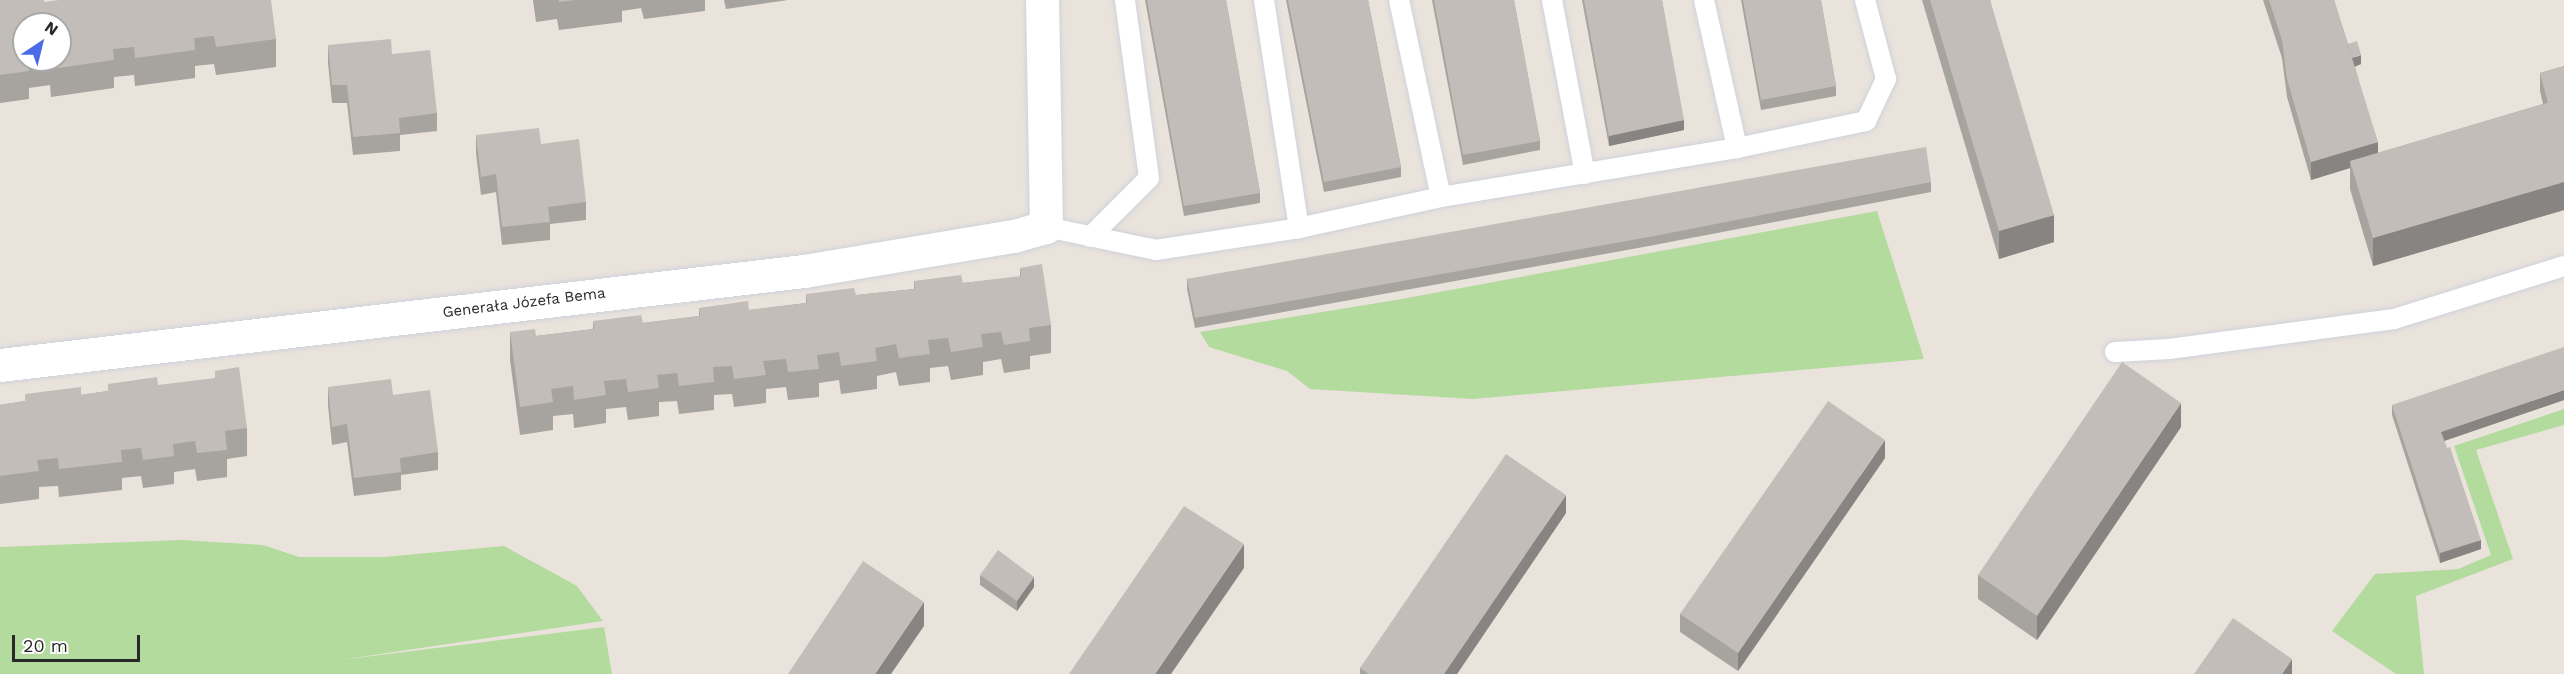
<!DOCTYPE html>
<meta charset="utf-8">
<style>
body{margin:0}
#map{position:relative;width:2564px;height:674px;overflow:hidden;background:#eae3dc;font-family:"Work Sans",sans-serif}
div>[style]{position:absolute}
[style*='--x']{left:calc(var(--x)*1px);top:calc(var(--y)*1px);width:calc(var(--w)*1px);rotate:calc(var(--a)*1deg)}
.green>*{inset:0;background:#b3db9d}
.roads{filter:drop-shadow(0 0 2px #ced1dc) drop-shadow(0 0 2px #ced1dc)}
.lane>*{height:20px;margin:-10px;padding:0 10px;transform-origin:10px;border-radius:10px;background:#fff}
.street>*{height:33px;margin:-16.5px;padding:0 16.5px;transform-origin:16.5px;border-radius:16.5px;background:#fff}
.wall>*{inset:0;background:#a7a39e}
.shaded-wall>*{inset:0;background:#888481}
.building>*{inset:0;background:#c2bdb8}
span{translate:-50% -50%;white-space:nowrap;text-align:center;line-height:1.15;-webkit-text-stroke:4.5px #fff;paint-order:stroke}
.street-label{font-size:15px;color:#292929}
.north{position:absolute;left:12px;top:12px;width:60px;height:60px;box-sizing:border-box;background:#fff;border:2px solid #a9a9a9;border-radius:50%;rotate:35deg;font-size:16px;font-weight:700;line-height:24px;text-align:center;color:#292929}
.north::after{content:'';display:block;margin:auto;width:21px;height:27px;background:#4b6be7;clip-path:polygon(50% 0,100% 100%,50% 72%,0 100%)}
.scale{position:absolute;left:12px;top:635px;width:128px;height:27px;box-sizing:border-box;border:3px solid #292929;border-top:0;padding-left:8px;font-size:18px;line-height:21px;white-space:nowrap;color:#292929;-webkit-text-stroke:4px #fff;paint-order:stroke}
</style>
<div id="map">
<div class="green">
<div style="clip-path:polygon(1877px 211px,1924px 359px,1473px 399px,1310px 389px,1287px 371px,1209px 347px,1200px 332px,1396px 300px)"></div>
<div style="clip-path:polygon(2564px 409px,2564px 425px,2476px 450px,2513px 559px,2416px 596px,2424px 674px,2396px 674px,2332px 631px,2375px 574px,2458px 569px,2491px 555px,2454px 446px)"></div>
<div style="clip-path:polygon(181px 540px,263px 545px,299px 557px,384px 557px,504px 546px,577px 586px,603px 621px,340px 660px,604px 627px,612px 674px,0 674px,0 547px)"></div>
</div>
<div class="roads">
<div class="lane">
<div style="--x:1264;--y:0;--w:231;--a:81.3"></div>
<div style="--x:1399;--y:0;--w:201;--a:78"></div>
<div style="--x:1552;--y:0;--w:177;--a:79.3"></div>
<div style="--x:1704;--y:0;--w:152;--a:77.4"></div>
<div style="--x:1046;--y:227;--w:112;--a:11.8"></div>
<div style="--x:1156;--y:250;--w:145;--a:-8.7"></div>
<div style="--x:1299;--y:228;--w:145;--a:-12.3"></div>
<div style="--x:1441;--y:197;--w:300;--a:-9.4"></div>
<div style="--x:1737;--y:148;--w:132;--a:-11.8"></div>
<div style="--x:1866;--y:121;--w:47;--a:-64.5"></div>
<div style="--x:1886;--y:79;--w:82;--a:-104.9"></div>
<div style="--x:1090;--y:237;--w:83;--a:-45"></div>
<div style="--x:1149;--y:178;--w:180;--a:-97.7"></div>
<div style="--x:2115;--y:352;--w:54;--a:-3.2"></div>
<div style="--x:2169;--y:349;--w:227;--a:-7.6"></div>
<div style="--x:2394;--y:319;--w:178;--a:-17.3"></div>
</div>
<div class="street">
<div style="--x:0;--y:365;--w:809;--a:-6.67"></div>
<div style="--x:804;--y:271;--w:213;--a:-9.5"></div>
<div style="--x:1014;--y:236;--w:33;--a:-16"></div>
<div style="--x:1046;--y:227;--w:227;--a:-91"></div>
</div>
</div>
<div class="wall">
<div style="clip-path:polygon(evenodd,0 0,276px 39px,276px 67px,216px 75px,214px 64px,195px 66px,195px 78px,135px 86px,134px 75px,114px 77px,114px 88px,51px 97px,50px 85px,29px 88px,29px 99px,0 103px,0 0,60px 24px,60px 60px,24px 60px,60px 24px)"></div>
<div style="clip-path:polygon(533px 0,705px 0,705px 11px,644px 19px,641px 8px,622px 11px,622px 22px,559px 30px,557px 19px,536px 22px)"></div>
<div style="clip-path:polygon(724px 0,788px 0,726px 9px)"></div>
<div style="clip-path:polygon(1145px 0,1226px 0,1260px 193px,1260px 203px,1184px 216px)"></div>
<div style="clip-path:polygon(1286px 0,1368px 0,1401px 167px,1401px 177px,1324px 192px)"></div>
<div style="clip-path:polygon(1432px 0,1514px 0,1540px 141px,1540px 150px,1463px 165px)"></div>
<div style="clip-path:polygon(1582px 0,1662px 0,1684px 130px,1609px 146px)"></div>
<div style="clip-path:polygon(1741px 0,1821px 0,1836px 86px,1836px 96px,1761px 110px)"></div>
<div style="clip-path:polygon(1922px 0,1990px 0,2054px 242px,1999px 259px)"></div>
<div style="clip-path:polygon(2263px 0,2334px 0,2348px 44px,2361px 64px,2355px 67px,2378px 153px,2543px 104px,2540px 91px,2540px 73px,2564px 66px,2564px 210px,2373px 266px,2350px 189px,2350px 168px,2311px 180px,2287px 97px,2282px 58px)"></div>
<div style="clip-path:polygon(328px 45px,392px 54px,437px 113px,437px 131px,400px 135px,400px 151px,353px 155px,347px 103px,332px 103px,328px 63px)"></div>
<div style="clip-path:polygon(476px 135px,541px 144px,586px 202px,586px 220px,550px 224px,550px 240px,502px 245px,496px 192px,481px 195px,476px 153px)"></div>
<div style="clip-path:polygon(1931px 182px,1931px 192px,1649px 246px,1195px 328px,1187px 289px,1187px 279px)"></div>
<div style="clip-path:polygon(1020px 268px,1051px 325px,1051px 353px,1030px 356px,1030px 369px,1004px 373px,1001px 359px,983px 362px,983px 375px,951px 380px,948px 366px,930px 368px,930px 382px,899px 386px,896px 372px,877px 376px,877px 389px,841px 394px,839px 380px,819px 383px,819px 397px,788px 400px,786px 387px,766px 389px,766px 403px,734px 407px,732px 394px,714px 395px,714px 410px,679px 414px,677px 401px,659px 402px,659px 416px,628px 420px,626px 407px,606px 409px,606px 423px,574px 428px,573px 414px,553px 416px,553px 430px,520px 435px,510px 360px,510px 332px,536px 336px,593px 329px,593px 321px,643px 323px,699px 316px,699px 308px,749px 310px,806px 303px,806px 294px,856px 295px,914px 289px,914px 281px,963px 283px,1020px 277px)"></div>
<div style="clip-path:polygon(108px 384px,158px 385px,247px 428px,247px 456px,227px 459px,227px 477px,197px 481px,195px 469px,174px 472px,174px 484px,143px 488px,141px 476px,122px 478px,122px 490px,59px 497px,58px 486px,39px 487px,39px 499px,0 504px,0 405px,25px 401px,25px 394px,81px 395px,108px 391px)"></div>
<div style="clip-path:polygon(328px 387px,393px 395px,438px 452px,438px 470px,401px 475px,401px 490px,354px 496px,347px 442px,332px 445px,328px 405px)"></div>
<div style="clip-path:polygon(2564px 400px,2444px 441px,2481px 549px,2440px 563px,2392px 415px,2392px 405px)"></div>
<div style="clip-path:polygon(2181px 427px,2037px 640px,1978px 599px,1978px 575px)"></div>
<div style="clip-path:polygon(1885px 458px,1738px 671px,1680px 632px,1680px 614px)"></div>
<div style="clip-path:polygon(1566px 513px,1457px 674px,1360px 674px,1360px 668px)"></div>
<div style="clip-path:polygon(980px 575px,1034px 587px,1017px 611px,980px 585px)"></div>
</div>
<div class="shaded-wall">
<div style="clip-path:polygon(2361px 55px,2361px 64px,2350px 68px,2350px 59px)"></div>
<div style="clip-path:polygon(1684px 120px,1684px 130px,1609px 146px,1609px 136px)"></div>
<div style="clip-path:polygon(2378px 142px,2378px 160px,2350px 161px,2350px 168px,2311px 180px,2311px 162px)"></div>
<div style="clip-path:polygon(2564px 182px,2564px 210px,2373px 266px,2373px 238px)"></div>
<div style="clip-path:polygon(2054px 215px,2054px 242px,1999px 259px,1999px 231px)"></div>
<div style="clip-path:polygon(2564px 390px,2564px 400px,2441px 442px,2441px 432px)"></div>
<div style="clip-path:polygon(2181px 403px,2181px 427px,2037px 640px,2037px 616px)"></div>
<div style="clip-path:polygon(1885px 440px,1885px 458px,1738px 671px,1738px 653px)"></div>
<div style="clip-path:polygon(1566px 495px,1566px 513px,1457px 674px,1444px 674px)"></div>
<div style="clip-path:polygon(2481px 540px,2481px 549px,2440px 563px,2440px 553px)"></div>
<div style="clip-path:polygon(1244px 544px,1244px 568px,1171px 674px,1155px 674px)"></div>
<div style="clip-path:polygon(1034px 577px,1034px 587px,1017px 611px,1017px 601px)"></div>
<div style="clip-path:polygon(924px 602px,924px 626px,891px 674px,875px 674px)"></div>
<div style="clip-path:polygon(2292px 659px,2292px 674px,2282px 674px)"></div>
</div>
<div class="building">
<div style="clip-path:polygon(0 0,44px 0,44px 2px,59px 0,271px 0,276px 39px,216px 47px,214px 36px,194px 38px,195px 50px,135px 58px,134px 47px,113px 49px,114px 60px,51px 69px,50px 60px,60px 60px,60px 24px,24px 24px,24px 60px,30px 60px,28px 60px,29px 71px,0 75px)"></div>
<div style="clip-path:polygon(559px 0,576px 0,559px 2px)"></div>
<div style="clip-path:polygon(1147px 0,1226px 0,1260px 193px,1184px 206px)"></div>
<div style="clip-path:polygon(1288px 0,1368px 0,1401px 167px,1324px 182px)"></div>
<div style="clip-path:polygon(1434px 0,1514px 0,1540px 141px,1463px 155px)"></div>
<div style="clip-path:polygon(1584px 0,1662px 0,1684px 120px,1609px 136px)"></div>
<div style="clip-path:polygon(1743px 0,1821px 0,1836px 86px,1761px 100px)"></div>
<div style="clip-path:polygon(1930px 0,1990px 0,2054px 215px,1999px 231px)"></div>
<div style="clip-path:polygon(2269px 0,2334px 0,2378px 142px,2311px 162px,2287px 79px,2282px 40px)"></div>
<div style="clip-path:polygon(391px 39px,392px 54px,430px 50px,437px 113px,399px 118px,400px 133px,353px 137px,347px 85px,332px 85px,328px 45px)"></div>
<div style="clip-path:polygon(2357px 41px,2361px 55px,2352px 58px,2348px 44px)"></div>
<div style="clip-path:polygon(2564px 66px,2564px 98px,2548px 103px,2540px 73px)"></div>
<div style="clip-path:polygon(2564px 98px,2564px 182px,2373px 238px,2350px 161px)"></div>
<div style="clip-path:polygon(539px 128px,541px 144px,579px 139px,586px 202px,548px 207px,550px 222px,502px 227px,496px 174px,481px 177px,476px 135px)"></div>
<div style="clip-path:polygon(1926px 147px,1931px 182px,1649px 237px,1195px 318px,1187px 279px)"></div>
<div style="clip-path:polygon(1042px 264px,1051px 325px,1029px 328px,1030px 341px,1004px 345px,1001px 332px,981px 334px,983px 347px,951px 352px,948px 338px,928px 340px,930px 354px,899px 358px,896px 344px,875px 348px,877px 361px,841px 366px,839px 352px,817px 355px,819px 369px,788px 372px,786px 359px,763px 361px,766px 375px,734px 379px,732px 366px,713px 367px,714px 382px,679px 386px,677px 373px,657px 375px,659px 388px,628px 392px,626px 379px,604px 381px,606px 395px,574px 400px,573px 386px,551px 389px,553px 402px,520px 407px,510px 332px,535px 329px,536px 336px,594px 329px,593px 321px,641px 315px,643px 323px,700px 316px,699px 308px,748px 301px,749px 310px,807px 303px,806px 294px,854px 288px,856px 295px,915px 289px,914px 281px,961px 275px,963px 283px,1021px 276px,1020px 268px)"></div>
<div style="clip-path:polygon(2564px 347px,2564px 390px,2441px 432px,2447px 448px,2450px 447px,2481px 540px,2440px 553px,2392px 405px)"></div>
<div style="clip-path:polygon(2122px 362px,2181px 403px,2037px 616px,1978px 575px)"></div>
<div style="clip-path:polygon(239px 367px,247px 428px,225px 431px,227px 450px,197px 453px,195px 441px,173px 444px,174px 456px,143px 460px,141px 448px,121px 450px,122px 462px,59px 469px,58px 458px,37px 460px,39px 471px,0 476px,0 405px,25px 401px,25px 394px,81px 387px,81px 395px,108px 391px,108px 384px,157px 377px,158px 385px,215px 378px,215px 371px)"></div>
<div style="clip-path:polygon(391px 379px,393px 395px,430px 390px,438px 452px,400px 458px,401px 472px,354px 478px,347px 424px,332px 427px,328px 387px)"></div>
<div style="clip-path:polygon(1828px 401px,1885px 440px,1738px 653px,1680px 614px)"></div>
<div style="clip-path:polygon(1506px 454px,1566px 495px,1444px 674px,1369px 674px,1360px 668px)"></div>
<div style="clip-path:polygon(1184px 506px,1244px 544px,1155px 674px,1069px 674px)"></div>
<div style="clip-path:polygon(998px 550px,1034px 577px,1017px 601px,980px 575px)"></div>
<div style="clip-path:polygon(863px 561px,924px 602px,875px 674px,788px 674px)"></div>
<div style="clip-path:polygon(2233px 618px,2292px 659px,2282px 674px,2194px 674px)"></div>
</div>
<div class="street-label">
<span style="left:524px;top:303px;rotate:-7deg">Generała Józefa Bema</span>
</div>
<div class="north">N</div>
<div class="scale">20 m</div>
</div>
